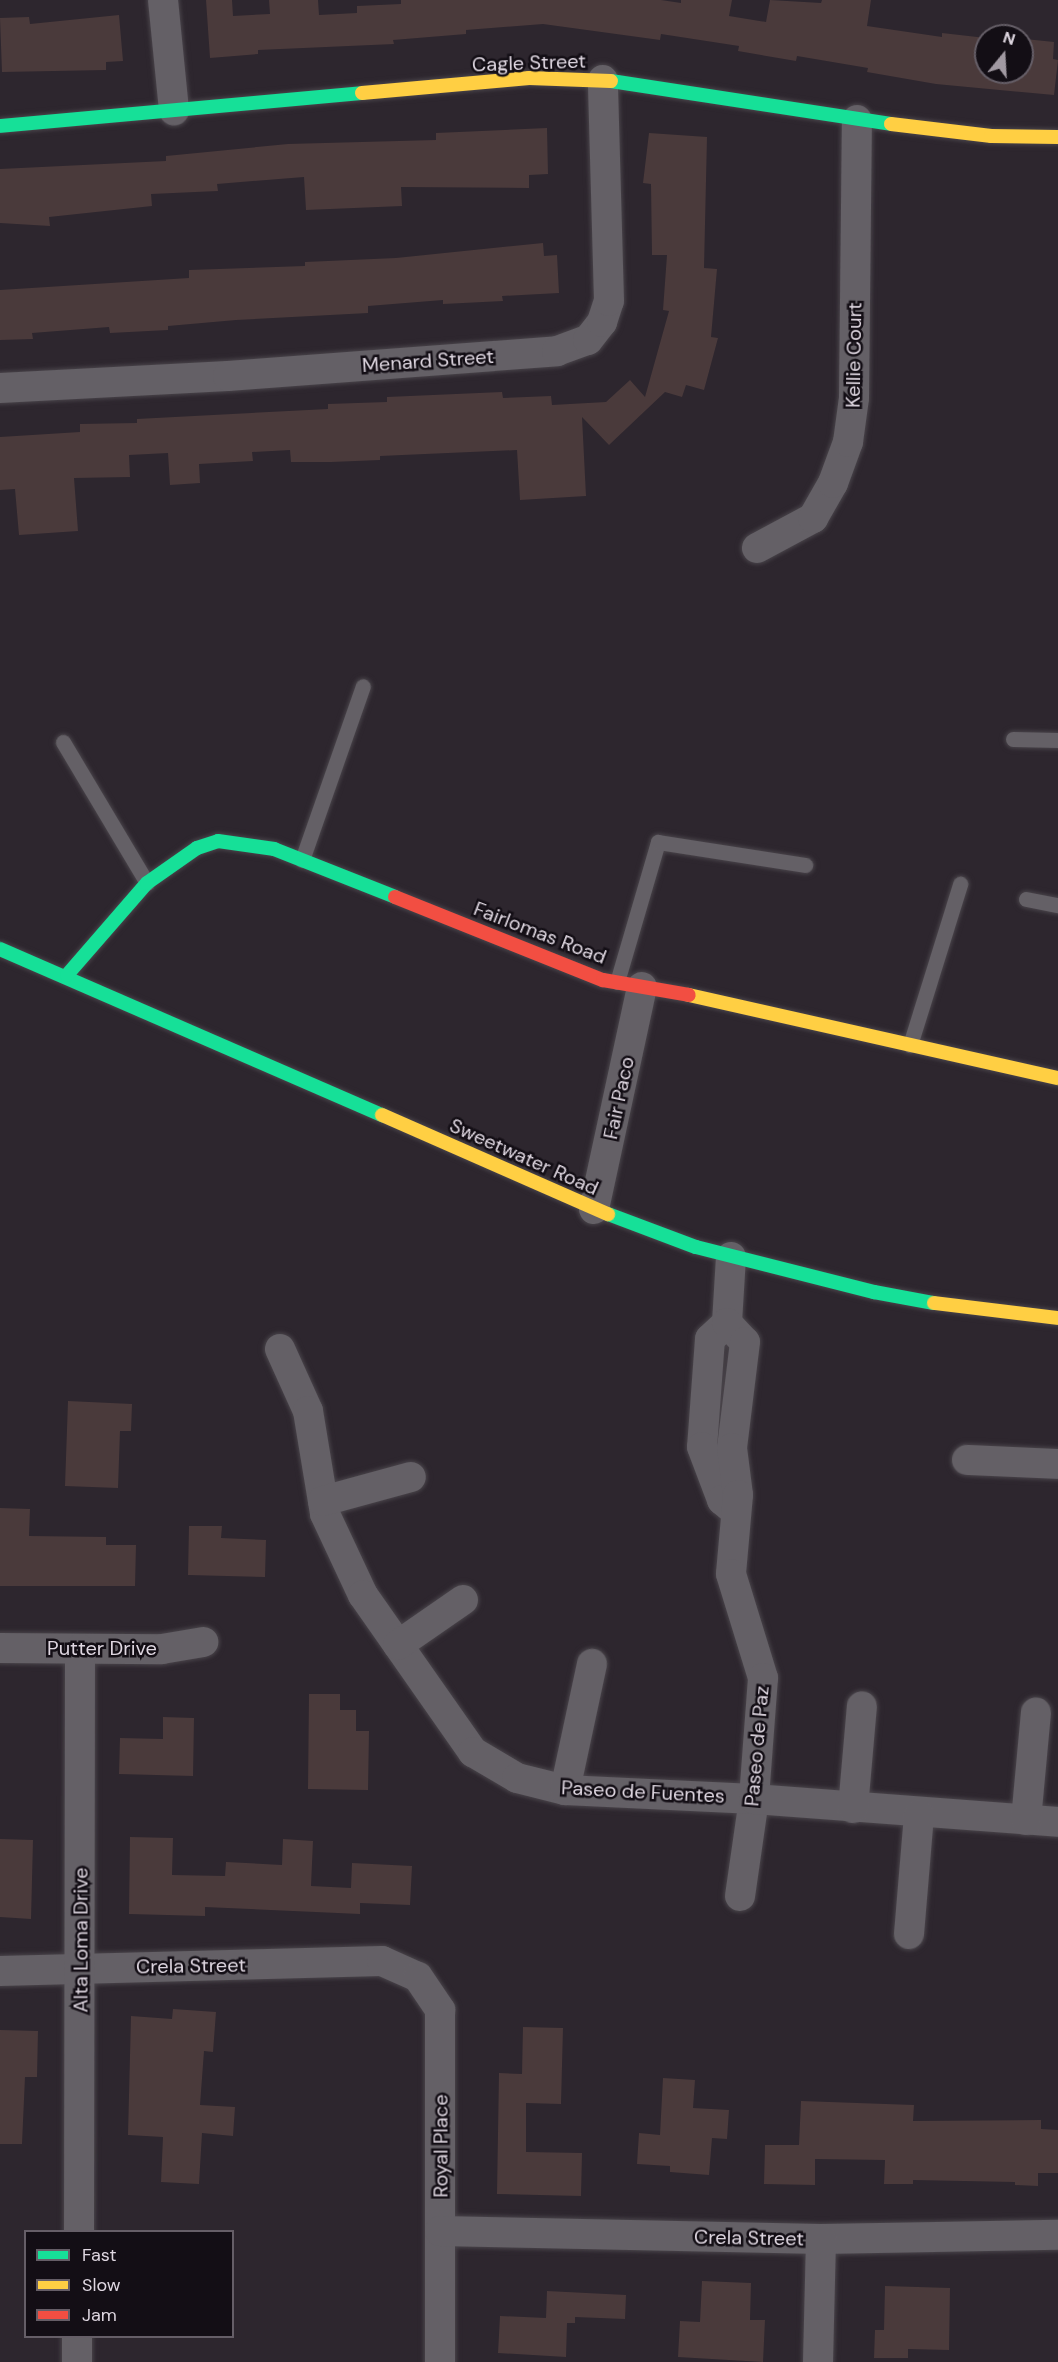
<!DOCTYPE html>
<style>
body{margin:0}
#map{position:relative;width:1058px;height:2362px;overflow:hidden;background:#2d262e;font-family:"DM Sans",sans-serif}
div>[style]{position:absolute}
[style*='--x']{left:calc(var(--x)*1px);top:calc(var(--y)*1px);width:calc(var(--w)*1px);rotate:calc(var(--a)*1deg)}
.building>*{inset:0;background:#4a3a3b}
.roads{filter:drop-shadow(0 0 2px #49444a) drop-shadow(0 0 2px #49444a)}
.lane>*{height:15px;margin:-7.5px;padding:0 7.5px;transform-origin:7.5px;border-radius:7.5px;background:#646066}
.street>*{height:30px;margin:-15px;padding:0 15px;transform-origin:15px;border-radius:15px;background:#646066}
.fast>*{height:14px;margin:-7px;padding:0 7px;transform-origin:7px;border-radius:7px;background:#16e098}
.slow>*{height:14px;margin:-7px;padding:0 7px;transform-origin:7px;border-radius:7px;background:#ffcf43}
.jam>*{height:14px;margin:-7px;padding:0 7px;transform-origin:7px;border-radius:7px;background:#f24e42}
span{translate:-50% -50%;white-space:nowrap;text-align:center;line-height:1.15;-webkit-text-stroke:5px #130e15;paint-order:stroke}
.street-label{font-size:20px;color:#dfd7e1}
.legend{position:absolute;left:24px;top:2230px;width:210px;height:108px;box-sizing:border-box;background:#130e15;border:2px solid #655e67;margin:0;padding:8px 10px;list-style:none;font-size:18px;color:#dfd7e1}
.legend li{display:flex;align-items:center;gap:12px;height:30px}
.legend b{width:30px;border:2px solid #655e67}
.north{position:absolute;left:974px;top:24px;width:60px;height:60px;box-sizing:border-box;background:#130e15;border:2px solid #655e67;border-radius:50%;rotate:18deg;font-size:16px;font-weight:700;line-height:24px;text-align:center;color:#dfd7e1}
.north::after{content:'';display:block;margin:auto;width:21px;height:27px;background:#a199a2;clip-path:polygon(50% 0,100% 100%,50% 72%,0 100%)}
</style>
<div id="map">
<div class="building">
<div style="clip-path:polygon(206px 0,232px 0,233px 16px,270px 14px,269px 0,318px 0,319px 15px,357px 13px,357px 6px,401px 4px,401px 0,661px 0,681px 3px,681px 0,732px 0,729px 16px,766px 22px,770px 0,821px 3px,822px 0,871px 0,867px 26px,942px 37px,942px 33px,986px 38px,986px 72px,1022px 72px,1025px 39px,1054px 42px,1053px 59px,1058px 60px,1054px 95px,936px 84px,867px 72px,868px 68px,797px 56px,796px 61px,738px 51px,739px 46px,661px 34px,660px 40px,543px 24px,466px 30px,466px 34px,393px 40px,394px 44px,258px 50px,258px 54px,210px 58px)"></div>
<div style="clip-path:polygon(119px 15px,123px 61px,106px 62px,106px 70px,2px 72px,0 18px,29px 17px,30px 24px)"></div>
<div style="clip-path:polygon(547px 128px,548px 174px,529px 175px,529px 188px,401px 187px,402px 206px,306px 210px,304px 177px,217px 184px,218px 191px,151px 194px,152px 206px,49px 217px,50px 226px,0 223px,0 169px,166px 161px,166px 156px,288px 144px,436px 140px,436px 133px)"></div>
<div style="clip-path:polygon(649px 133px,707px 137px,704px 268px,717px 269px,711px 337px,718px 338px,704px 390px,686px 385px,682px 397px,665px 392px,609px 445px,582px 417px,586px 496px,520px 500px,517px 450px,380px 456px,380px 460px,331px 462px,291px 462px,290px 450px,252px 452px,253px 461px,199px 464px,200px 483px,170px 485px,168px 453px,129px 455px,130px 477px,74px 478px,78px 531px,19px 535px,15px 489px,0 490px,0 437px,80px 432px,80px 424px,137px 423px,137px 419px,328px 409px,328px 404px,387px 402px,387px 397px,502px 392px,503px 398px,551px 396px,552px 405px,606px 402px,630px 380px,645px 397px,669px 311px,663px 310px,667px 255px,652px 255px,651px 184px,643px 183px)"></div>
<div style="clip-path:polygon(543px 243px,544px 256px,557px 255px,559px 293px,502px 296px,503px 301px,443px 304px,443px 300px,368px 306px,368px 313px,236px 320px,168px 326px,168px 330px,110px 333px,109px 327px,32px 333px,33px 339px,0 340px,0 290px,189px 278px,189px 270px,305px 266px,305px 262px,396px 258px)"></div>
<div style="clip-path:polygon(68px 1401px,132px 1404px,131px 1431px,120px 1431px,118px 1488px,65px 1486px)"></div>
<div style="clip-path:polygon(0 1508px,30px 1509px,29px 1536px,106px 1537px,106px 1545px,136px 1545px,135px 1586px,0 1586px)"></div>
<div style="clip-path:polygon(189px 1526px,222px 1526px,221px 1538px,266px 1540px,265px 1577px,188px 1575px)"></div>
<div style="clip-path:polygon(309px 1694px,340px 1694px,340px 1710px,356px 1710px,356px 1731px,369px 1731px,368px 1790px,308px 1789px)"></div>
<div style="clip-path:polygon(163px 1717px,194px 1718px,193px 1776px,119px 1774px,120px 1738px,163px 1739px)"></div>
<div style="clip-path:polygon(130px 1837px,173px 1838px,172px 1875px,225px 1876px,226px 1862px,282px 1865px,283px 1839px,313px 1841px,311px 1886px,351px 1888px,352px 1863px,412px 1866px,410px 1905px,360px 1903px,360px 1914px,205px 1907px,205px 1916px,129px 1914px)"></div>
<div style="clip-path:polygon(0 1839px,33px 1840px,31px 1919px,0 1917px)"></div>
<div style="clip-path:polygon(173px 2009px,216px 2012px,213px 2052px,204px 2051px,200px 2105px,235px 2107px,233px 2136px,202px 2133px,199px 2184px,161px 2182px,163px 2137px,128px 2135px,131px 2016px,172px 2019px)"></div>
<div style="clip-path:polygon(523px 2027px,563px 2028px,561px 2104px,526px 2103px,526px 2152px,582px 2153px,581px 2196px,497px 2194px,499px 2073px,522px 2074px)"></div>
<div style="clip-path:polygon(0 2030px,38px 2031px,37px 2077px,25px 2077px,22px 2144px,0 2144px)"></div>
<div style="clip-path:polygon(663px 2078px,695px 2080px,693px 2108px,729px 2110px,727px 2139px,712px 2138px,709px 2175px,670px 2172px,670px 2166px,637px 2164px,639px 2133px,660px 2135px)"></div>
<div style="clip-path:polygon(801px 2101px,914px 2105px,913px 2121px,1041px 2120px,1041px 2129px,1058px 2130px,1058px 2173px,1038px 2173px,1038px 2186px,1015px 2185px,1015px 2182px,913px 2180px,913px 2184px,884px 2184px,885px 2160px,815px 2159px,815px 2185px,764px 2184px,765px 2145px,799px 2145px)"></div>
<div style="clip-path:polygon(702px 2281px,751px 2283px,750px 2320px,765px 2320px,763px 2362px,678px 2357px,680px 2321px,700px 2322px)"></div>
<div style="clip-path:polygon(885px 2286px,950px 2288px,949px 2350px,908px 2349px,908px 2358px,874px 2358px,875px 2330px,884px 2330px)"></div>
<div style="clip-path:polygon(547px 2291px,626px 2295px,625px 2319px,575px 2317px,575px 2323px,567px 2323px,566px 2357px,498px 2353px,500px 2316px,546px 2318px)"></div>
</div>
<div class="roads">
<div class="lane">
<div style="--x:1013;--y:739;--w:45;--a:1.3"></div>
<div style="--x:63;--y:742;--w:164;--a:59.2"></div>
<div style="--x:302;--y:860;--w:184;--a:-70.7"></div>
<div style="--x:1026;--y:899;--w:33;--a:11"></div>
<div style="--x:617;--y:982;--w:146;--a:-73.7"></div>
<div style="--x:658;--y:842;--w:149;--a:8.9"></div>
<div style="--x:910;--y:1045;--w:169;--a:-72.7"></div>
</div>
<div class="street">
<div style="--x:163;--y:0;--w:111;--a:84.3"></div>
<div style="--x:0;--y:388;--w:228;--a:-3"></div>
<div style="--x:228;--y:376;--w:330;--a:-4.3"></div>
<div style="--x:557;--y:351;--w:33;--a:-20"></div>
<div style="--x:588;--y:340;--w:23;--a:-52"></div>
<div style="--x:602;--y:322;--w:22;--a:-72"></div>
<div style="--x:609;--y:301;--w:221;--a:-91.6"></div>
<div style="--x:757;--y:548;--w:64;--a:-28.2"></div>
<div style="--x:813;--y:518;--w:40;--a:-60.3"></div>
<div style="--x:833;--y:483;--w:44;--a:-69.9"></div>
<div style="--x:848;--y:442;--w:44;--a:-82.2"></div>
<div style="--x:854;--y:398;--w:278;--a:-89.4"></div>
<div style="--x:594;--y:1209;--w:227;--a:-77.8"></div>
<div style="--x:731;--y:1257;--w:66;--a:93.5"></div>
<div style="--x:727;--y:1323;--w:23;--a:137"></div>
<div style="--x:710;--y:1339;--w:108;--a:94.2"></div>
<div style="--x:702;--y:1447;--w:57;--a:69.3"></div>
<div style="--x:722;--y:1500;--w:16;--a:40"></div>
<div style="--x:727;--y:1323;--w:26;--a:47"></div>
<div style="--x:745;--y:1342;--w:107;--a:97"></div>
<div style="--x:732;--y:1448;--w:47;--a:82.7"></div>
<div style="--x:738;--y:1495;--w:79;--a:95.1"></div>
<div style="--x:731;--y:1574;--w:109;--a:72.9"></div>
<div style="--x:763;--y:1678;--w:121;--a:94.3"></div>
<div style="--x:754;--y:1799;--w:98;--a:98.2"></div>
<div style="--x:280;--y:1349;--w:68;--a:65.7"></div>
<div style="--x:308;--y:1411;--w:104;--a:80.6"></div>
<div style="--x:325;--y:1514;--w:89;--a:64.9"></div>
<div style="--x:363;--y:1595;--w:192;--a:55"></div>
<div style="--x:473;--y:1752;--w:51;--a:30.6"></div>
<div style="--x:517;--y:1778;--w:49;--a:14"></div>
<div style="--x:565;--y:1790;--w:189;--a:2.7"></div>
<div style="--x:754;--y:1799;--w:305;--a:4.3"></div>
<div style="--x:967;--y:1460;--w:91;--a:2.5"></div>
<div style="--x:323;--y:1501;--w:91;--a:-15.3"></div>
<div style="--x:398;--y:1645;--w:79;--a:-34.7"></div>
<div style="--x:0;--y:1648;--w:162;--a:0.4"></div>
<div style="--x:162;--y:1649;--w:42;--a:-9.7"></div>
<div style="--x:565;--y:1790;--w:129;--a:-77.9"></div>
<div style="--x:853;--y:1808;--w:102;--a:-85"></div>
<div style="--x:1026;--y:1820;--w:108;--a:-84.7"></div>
<div style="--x:909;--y:1934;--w:120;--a:-85.2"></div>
<div style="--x:0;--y:1971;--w:382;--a:-1.5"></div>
<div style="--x:382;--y:1961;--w:39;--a:24"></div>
<div style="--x:418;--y:1977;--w:40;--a:56"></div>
<div style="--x:440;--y:2010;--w:352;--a:90"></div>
<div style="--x:440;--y:2231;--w:381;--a:1.2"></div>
<div style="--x:821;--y:2239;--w:237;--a:-1"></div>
<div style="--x:79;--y:2232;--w:583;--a:-89.9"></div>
<div style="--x:77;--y:2362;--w:26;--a:-90"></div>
<div style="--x:818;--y:2362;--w:123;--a:-88.6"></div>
</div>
<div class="fast">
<div style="--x:611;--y:81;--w:283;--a:8.7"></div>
<div style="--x:0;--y:126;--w:364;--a:-5.2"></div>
<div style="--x:0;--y:949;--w:417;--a:23.5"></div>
<div style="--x:67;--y:975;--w:122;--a:-49"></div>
<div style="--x:147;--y:883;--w:61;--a:-35"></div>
<div style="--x:197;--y:848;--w:22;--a:-18"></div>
<div style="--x:218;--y:841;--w:57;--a:8.1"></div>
<div style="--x:274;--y:849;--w:130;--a:21.6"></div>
<div style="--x:608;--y:1214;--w:94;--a:20.6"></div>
<div style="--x:696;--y:1247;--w:184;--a:14.2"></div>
<div style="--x:874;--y:1292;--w:61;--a:10.4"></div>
</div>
<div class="slow">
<div style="--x:362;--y:93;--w:168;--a:-5.1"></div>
<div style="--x:529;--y:78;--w:82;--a:2.1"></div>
<div style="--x:891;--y:124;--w:101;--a:6.8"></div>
<div style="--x:991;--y:136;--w:67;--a:0.9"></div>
<div style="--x:689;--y:995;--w:378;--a:12.7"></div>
<div style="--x:382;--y:1115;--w:247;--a:23.7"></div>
<div style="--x:934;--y:1303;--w:125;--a:6.9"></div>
</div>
<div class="jam">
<div style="--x:395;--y:897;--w:224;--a:21.8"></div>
<div style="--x:603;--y:980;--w:87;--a:9.9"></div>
</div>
</div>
<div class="street-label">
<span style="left:529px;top:63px;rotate:-2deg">Cagle Street</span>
<span style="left:854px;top:355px;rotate:-89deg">Kellie Court</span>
<span style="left:428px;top:361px;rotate:-4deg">Menard Street</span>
<span style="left:540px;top:933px;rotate:21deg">Fairlomas Road</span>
<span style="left:619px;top:1098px;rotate:-78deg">Fair Paco</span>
<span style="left:524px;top:1157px;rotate:24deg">Sweetwater Road</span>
<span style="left:102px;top:1648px">Putter Drive</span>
<span style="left:757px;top:1746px;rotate:-85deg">Paseo de Paz</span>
<span style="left:643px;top:1792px;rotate:3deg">Paseo de Fuentes</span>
<span style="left:81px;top:1940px;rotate:-90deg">Alta Loma Drive</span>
<span style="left:191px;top:1966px;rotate:-1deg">Crela Street</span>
<span style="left:441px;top:2146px;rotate:-90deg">Royal Place</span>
<span style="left:749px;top:2238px;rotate:1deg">Crela Street</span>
</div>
<ul class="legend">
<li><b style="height:8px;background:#16e098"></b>Fast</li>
<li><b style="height:8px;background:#ffcf43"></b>Slow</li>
<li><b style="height:8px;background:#f24e42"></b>Jam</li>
</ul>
<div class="north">N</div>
</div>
